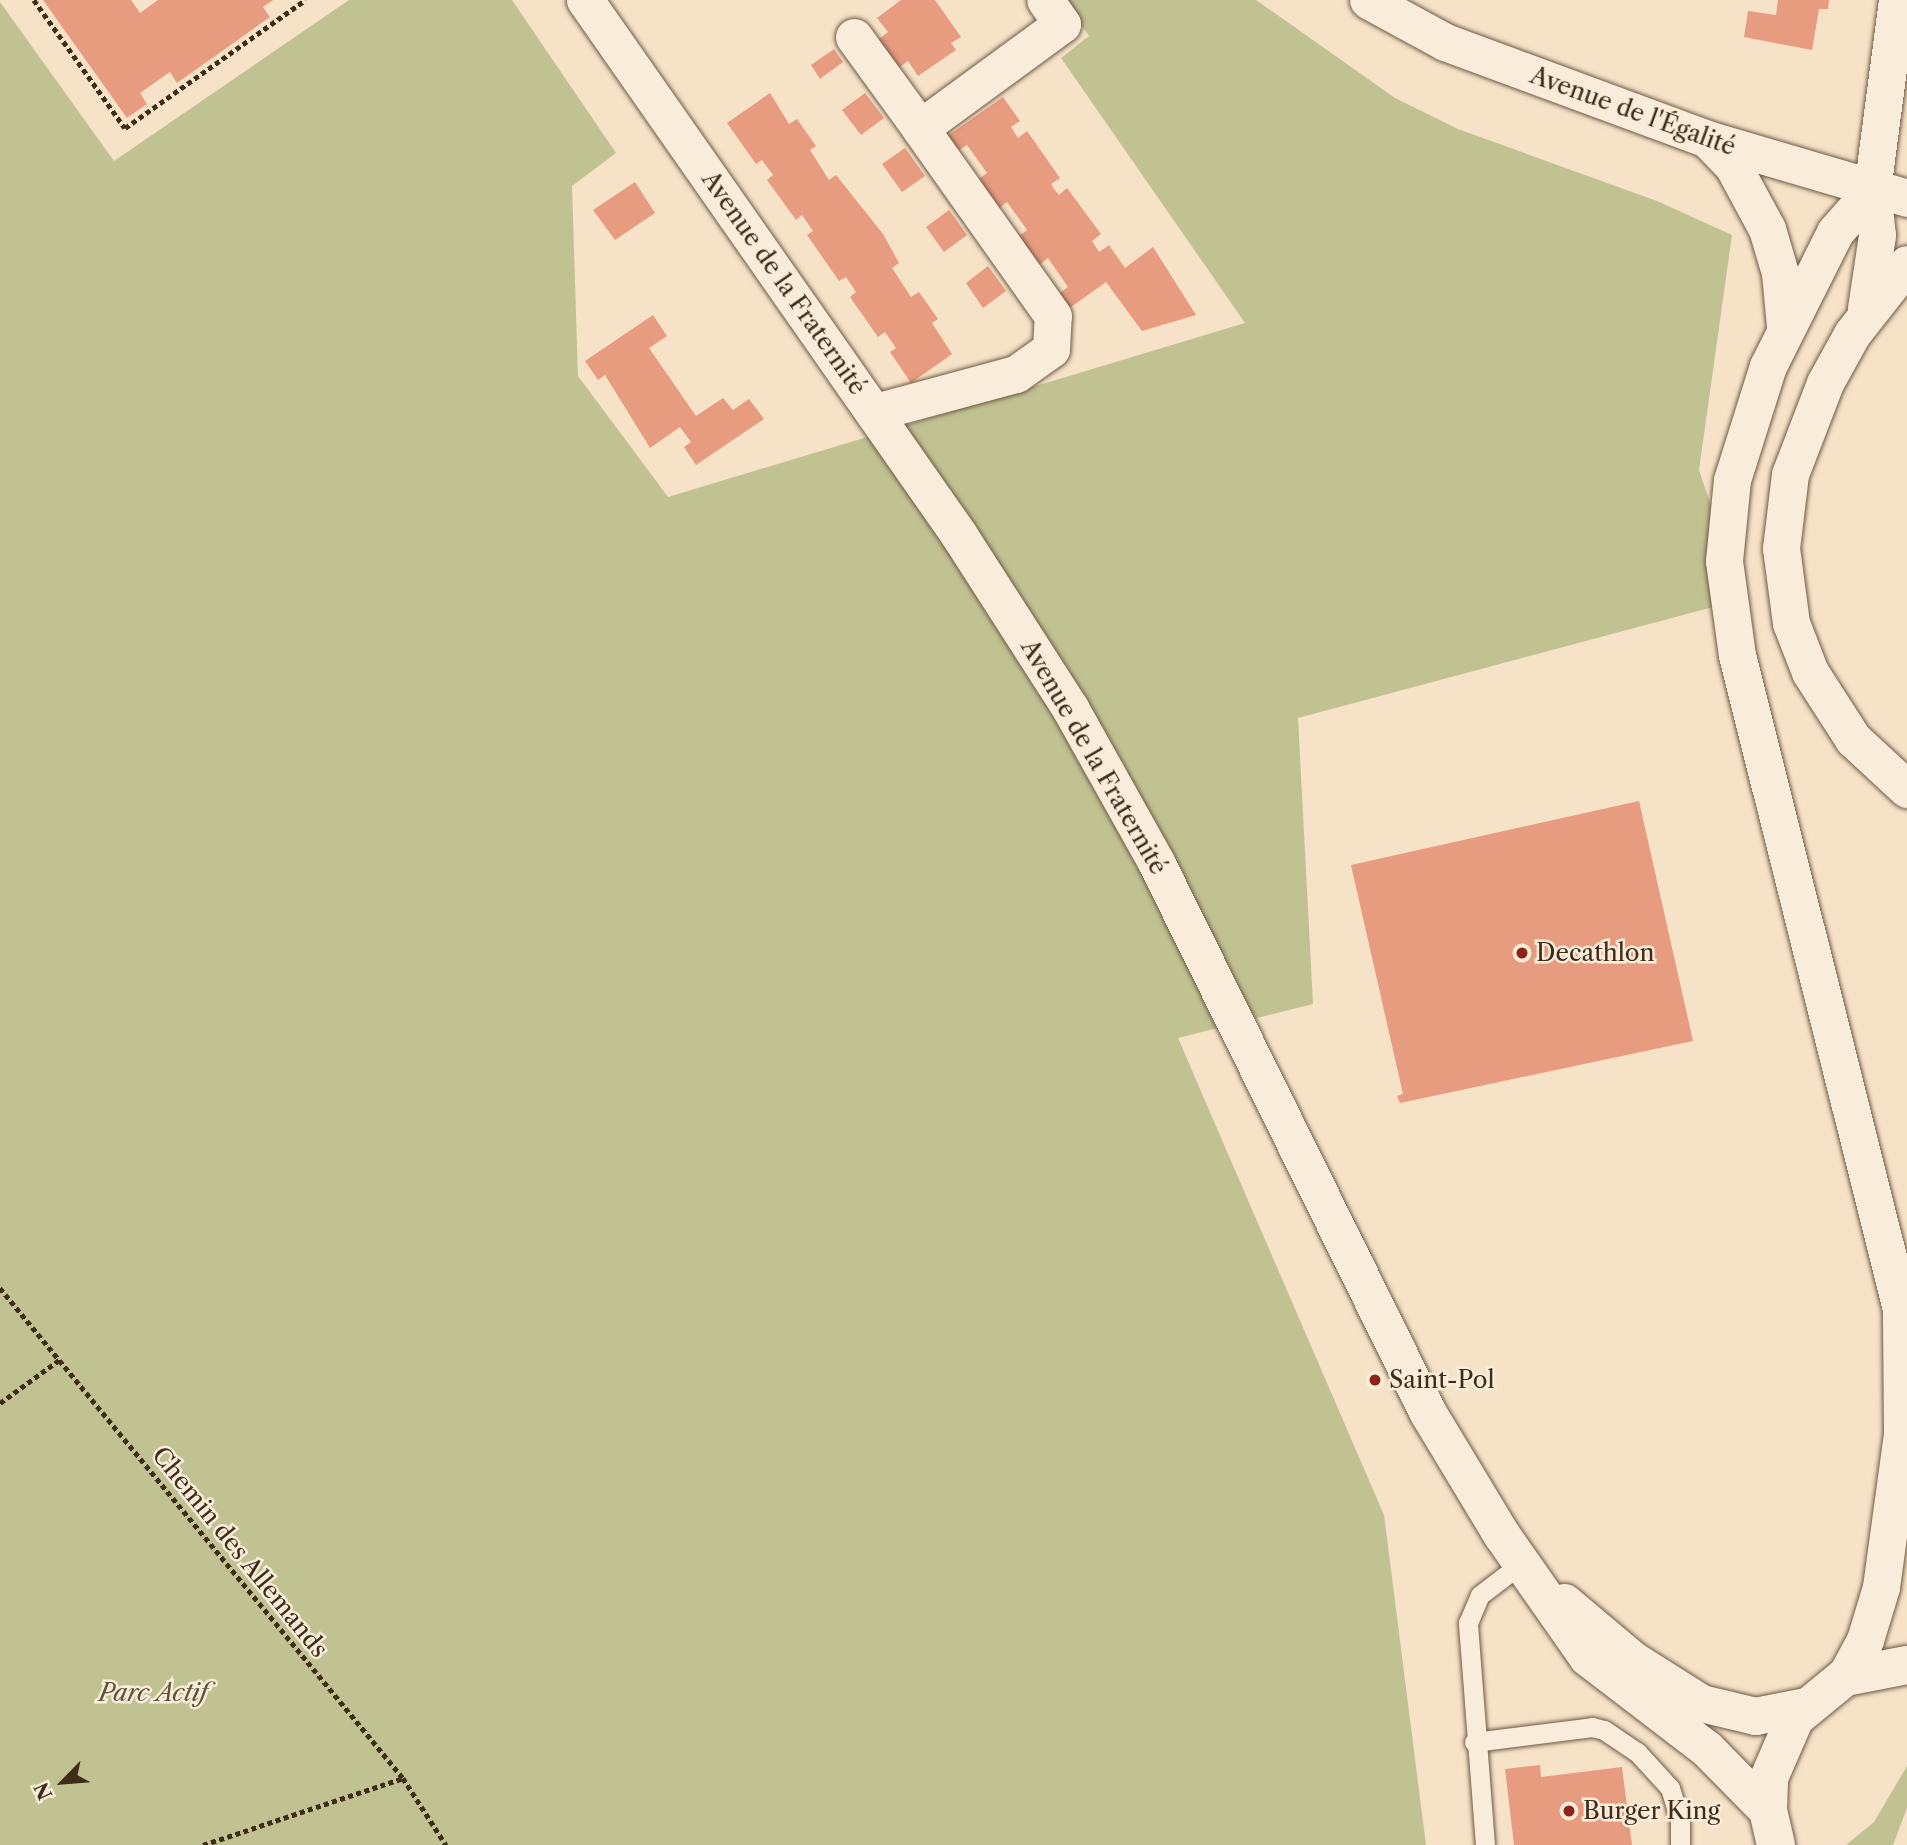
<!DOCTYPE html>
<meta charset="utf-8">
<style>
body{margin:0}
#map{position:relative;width:1907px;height:1845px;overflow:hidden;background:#f6e2c6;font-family:"Libre Caslon Text",serif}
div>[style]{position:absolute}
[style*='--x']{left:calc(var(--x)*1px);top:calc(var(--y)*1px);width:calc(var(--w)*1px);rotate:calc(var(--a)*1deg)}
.green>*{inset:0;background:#c1c292}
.building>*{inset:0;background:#e79b7f}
.path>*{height:4.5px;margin-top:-2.25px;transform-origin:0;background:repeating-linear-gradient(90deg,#3f2d18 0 5px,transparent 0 8.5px)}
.roads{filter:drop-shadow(0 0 2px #6d5a44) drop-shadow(0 0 2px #6d5a44)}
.lane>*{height:19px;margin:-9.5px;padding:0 9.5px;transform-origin:9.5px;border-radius:9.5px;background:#f9ecda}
.street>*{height:37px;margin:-18.5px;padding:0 18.5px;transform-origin:18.5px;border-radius:18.5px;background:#f9ecda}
.secondary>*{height:38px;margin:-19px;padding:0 19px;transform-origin:19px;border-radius:19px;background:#f9ecda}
.dots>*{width:19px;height:19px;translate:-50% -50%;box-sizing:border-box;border:4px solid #f9ecda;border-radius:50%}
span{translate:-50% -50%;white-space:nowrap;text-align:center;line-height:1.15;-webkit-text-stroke:5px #f9ecda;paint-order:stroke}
.street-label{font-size:24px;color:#3f2d18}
.poi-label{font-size:24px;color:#3f2d18}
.left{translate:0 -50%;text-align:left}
.park-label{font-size:24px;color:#605236;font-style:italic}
.north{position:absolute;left:28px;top:1747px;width:70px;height:70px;-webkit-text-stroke:5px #f9ecda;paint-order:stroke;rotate:245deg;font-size:19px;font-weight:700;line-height:28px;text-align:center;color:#3f2d18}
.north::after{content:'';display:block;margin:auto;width:24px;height:32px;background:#3f2d18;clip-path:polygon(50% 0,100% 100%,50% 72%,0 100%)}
</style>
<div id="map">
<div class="green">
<div style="clip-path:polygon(349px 0,512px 0,616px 153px,572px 186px,578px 376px,668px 497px,1245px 323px,1061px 58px,1089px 36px,1064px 0,1256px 0,1395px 98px,1458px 129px,1657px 201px,1732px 235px,1699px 470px,1743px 599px,1298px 718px,1313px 1004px,1178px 1038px,1384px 1515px,1426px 1845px,0 1845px,0 2px,114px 161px)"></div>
<div style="clip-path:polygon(1907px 1766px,1907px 1808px,1893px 1845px,1846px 1845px,1874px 1822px)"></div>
</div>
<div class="building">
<div style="clip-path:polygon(43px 0,131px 0,140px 13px,158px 0,273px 0,263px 7px,270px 17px,177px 83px,170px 72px,140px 93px,147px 104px,127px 118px)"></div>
<div style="clip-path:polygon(901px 0,935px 0,961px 37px,951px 43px,956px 50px,918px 76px,908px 61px,894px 71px,874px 43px,888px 32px,877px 18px)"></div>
<div style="clip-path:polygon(1778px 0,1829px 0,1828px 9px,1819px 9px,1812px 50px,1744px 37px,1748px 11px,1776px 15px)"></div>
<div style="clip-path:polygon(834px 49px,843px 62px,820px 79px,811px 65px)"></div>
<div style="clip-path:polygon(770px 93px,789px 124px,797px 119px,816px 146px,810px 150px,829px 180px,836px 175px,883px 234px,899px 263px,892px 268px,911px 297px,919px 292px,938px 319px,932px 323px,952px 354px,911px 383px,890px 352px,896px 348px,885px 332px,878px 337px,850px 297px,856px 292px,846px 277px,839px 281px,807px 235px,813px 231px,802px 215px,796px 220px,767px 180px,773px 175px,762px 160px,756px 164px,727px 123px)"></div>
<div style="clip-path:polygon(865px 93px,884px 118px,861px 135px,842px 110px)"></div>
<div style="clip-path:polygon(1003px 97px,1020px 121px,1011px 127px,1018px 138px,1027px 131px,1060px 178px,1051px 184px,1054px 189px,1059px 195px,1067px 188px,1101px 234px,1092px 241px,1099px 252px,1109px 245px,1125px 268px,1153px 247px,1196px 315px,1142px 331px,1106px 282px,1064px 312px,1054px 297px,1068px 287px,1048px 258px,1034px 269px,1014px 240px,1027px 230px,1007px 202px,994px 212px,973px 183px,987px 173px,967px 145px,953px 154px,942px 140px)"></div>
<div style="clip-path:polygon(905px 148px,925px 176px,902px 192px,882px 164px)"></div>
<div style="clip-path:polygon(635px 182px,655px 213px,615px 240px,593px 210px)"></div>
<div style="clip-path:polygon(949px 210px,967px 235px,944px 252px,926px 227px)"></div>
<div style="clip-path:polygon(988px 266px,1006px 291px,983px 308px,966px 283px)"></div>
<div style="clip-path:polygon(653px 315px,667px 336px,649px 348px,696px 416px,723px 398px,733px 410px,749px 399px,764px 419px,696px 465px,684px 447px,691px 442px,680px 427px,650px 448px,605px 375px,598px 380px,585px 361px)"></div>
<div style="clip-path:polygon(1639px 801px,1693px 1041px,1400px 1103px,1397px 1096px,1403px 1094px,1351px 865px)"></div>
<div style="clip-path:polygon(1540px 1765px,1541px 1777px,1622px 1767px,1632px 1845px,1514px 1845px,1505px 1769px)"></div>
</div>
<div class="path">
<div style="--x:34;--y:0;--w:157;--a:54.6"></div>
<div style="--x:125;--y:128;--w:221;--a:-35.4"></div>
<div style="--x:0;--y:1288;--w:634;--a:50.56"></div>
<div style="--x:403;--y:1778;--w:80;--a:57.3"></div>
<div style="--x:0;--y:1403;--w:73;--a:-36.1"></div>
<div style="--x:203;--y:1845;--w:211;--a:-18.5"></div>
</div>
<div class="roads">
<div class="lane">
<div style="--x:1474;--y:1742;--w:119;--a:-7.2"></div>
<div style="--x:1592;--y:1727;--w:12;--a:14"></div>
<div style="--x:1604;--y:1730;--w:40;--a:34"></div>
<div style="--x:1637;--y:1752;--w:49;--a:47.5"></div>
<div style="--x:1670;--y:1788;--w:34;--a:73"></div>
<div style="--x:1680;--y:1820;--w:25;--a:90"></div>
<div style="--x:1485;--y:1845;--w:223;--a:-94.4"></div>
<div style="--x:1468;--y:1623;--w:30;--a:-67"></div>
<div style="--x:1480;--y:1595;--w:53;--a:-37.3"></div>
</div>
<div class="street">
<div style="--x:585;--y:0;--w:653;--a:55.04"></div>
<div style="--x:959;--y:535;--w:206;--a:57.3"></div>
<div style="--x:1070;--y:708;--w:176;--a:60.8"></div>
<div style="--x:1156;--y:862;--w:614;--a:63.73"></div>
<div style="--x:1428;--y:1413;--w:141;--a:58.9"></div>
<div style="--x:1501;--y:1534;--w:150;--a:55"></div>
<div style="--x:1587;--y:1657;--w:151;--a:37.5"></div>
<div style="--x:1707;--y:1749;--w:87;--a:45.5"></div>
<div style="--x:1368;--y:0;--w:88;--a:28.6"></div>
<div style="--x:1445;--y:42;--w:279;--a:20.3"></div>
<div style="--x:1707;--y:139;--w:209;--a:16.4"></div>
<div style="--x:854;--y:37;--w:112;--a:54"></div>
<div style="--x:1707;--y:139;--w:37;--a:46"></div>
<div style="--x:1733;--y:166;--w:72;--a:61.6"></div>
<div style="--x:1767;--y:229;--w:46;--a:73.5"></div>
<div style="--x:1780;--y:273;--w:53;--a:84.6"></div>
<div style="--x:1907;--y:264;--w:89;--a:128.2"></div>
<div style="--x:1852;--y:334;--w:56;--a:118.9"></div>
<div style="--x:1825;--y:383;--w:97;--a:111"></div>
<div style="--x:1790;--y:474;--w:75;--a:96.9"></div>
<div style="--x:1781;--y:548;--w:76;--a:82.4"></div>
<div style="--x:1791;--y:623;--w:53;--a:68.8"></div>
<div style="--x:1810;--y:672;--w:80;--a:57.3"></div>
<div style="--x:1853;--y:739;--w:74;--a:42.8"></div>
<div style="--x:1866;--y:308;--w:74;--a:-81.4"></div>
<div style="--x:1877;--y:235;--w:45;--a:-96.3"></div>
<div style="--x:1872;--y:190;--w:192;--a:-82.5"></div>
<div style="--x:875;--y:412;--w:146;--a:-15.1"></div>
<div style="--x:1016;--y:374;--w:43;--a:-35.5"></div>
<div style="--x:1051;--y:349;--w:33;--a:-87"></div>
<div style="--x:1053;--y:316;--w:230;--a:-125.3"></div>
<div style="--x:920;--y:128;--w:176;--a:-36.2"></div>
<div style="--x:1062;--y:24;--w:29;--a:-125"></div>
<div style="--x:1564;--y:1602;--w:90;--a:40"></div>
<div style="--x:1633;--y:1660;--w:80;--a:32.3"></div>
<div style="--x:1701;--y:1703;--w:56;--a:13.5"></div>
<div style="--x:1755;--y:1716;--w:52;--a:-11.1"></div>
<div style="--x:1845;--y:1677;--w:42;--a:-61.6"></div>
<div style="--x:1865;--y:1640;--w:55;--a:-73.2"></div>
<div style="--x:1881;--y:1587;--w:155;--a:-82.2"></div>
<div style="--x:1902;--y:1433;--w:124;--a:-90.5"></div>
<div style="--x:1901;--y:1309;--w:674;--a:-104.08"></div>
<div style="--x:1737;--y:655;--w:95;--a:-97.9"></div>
<div style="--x:1724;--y:561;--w:81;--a:-84.4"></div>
<div style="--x:1732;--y:480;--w:120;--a:-72.5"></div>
<div style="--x:1768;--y:366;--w:150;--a:-63.4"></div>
<div style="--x:1835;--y:232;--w:56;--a:-48.6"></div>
</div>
<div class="secondary">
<div style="--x:1776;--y:1845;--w:35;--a:-103"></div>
<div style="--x:1768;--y:1811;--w:33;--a:-88"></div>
<div style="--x:1769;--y:1778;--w:65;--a:-66.6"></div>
<div style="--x:1795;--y:1718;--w:65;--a:-39.4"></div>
<div style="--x:1845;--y:1677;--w:63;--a:-11"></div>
</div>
</div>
<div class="dots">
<div style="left:1522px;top:953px;background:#8f2418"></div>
<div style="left:1375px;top:1380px;background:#8f2418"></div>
<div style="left:1569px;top:1811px;background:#8f2418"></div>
</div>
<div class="street-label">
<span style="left:1633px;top:111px;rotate:20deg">Avenue de l'Égalité</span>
<span style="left:784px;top:283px;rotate:55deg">Avenue de la Fraternité</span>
<span style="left:1094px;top:757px;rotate:60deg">Avenue de la Fraternité</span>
<span style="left:240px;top:1552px;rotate:51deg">Chemin des Allemands</span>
</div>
<div class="poi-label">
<span class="left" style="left:1536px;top:953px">Decathlon</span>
<span class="left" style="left:1389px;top:1380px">Saint-Pol</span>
<span class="left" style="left:1583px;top:1811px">Burger King</span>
</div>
<div class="park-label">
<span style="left:153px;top:1693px">Parc Actif</span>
</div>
<div class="north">N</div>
</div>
